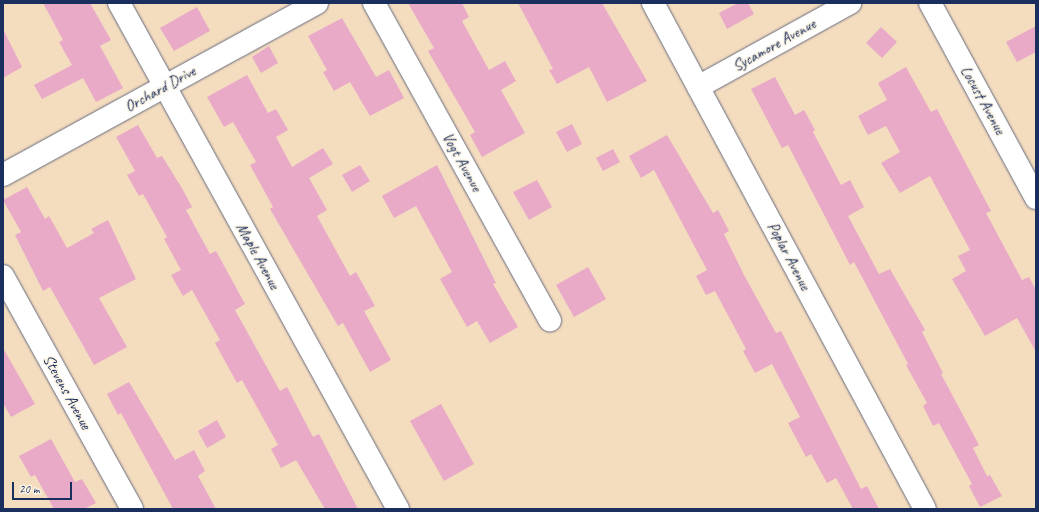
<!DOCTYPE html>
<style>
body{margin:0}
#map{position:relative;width:1039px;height:512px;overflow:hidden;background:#f4dcbe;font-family:Caveat,sans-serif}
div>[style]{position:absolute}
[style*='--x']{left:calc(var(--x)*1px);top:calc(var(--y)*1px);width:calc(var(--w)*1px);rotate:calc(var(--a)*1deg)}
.building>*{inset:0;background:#e9aac8}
.roads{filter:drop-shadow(0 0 1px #676c80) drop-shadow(0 0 1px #676c80)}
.street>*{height:22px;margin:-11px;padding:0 11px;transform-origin:11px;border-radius:11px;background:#fff}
span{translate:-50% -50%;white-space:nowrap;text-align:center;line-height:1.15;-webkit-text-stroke:3px #fcf5e5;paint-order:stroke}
.street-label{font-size:16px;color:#1b2f5e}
.frame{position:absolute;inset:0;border:4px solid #1b2f5e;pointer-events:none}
.scale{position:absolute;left:12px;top:482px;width:60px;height:18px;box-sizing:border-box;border:2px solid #1b2f5e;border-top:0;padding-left:5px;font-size:12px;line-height:14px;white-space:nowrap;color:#1b2f5e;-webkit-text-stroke:3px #fcf5e5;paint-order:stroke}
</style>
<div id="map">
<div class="building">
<div style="clip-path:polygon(43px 3px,90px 3px,111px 40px,100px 46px,123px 88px,96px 102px,83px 78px,42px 99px,34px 85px,72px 65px,59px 42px,63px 40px)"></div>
<div style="clip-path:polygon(408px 3px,462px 3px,469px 17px,462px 21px,489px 70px,505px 61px,516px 81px,501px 90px,525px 133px,482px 157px,470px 135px,475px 132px,428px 51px,434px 48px)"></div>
<div style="clip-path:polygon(518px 3px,602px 3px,647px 81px,607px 102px,589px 67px,557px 84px,549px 70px,553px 69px)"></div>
<div style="clip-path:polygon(738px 3px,748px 3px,754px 14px,727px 29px,719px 13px)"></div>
<div style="clip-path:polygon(197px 7px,210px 31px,174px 51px,160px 28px)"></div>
<div style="clip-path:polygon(342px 18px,376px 77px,389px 70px,404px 98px,370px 116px,350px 82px,334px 91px,323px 72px,327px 70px,308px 36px)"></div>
<div style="clip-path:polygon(1036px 26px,1036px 52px,1017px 62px,1006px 42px)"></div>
<div style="clip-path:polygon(881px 27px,897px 42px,882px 58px,866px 43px)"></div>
<div style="clip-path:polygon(3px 29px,22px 67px,3px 78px)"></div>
<div style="clip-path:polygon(269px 46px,278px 63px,261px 73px,252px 57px)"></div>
<div style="clip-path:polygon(906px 67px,931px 112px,937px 109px,991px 211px,986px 213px,1022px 280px,1029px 277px,1036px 290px,1036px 352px,1017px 318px,985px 336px,952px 279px,966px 271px,958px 256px,970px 250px,930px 176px,900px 193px,881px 163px,900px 152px,886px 126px,868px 135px,858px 116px,887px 100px,878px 83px)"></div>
<div style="clip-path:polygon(247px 75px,268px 113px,276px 109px,288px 130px,276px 137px,292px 167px,323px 148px,333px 164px,309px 178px,327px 210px,317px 216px,350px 276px,356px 272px,375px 306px,364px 311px,391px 360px,370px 372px,343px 323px,338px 326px,270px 209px,273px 207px,250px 165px,256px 162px,233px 122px,224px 127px,207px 97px)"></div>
<div style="clip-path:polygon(775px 77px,795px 115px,804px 110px,815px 130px,813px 132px,841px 185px,850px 180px,864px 207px,848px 216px,879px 274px,890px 269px,925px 330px,922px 332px,943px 373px,941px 374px,979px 445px,973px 448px,987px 476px,990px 475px,1002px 496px,980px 507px,969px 486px,972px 484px,939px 423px,933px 426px,923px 406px,927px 403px,906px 365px,908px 364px,854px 262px,850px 265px,788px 145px,782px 148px,751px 89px)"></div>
<div style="clip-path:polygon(572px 124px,582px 144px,567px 152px,556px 132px)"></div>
<div style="clip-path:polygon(138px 125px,157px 158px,162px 156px,183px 190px,192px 207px,186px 210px,210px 254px,216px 251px,227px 271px,245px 304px,235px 310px,280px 391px,287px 387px,313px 437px,319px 434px,358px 509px,325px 509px,296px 460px,281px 468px,271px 449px,278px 445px,242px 380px,237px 383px,215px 343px,220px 340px,192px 290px,183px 296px,171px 275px,181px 270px,164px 239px,167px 237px,143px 194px,139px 196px,127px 175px,135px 171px,116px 137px)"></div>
<div style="clip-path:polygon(667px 135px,713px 213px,718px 210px,729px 231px,724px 234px,744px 275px,776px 333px,781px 331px,861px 489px,867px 486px,879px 509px,853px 509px,836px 478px,827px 483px,811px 454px,806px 457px,788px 423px,800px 417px,772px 364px,755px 373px,743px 351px,746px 349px,715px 291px,706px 295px,696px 276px,707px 270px,654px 170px,641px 178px,629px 156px)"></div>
<div style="clip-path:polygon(613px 149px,620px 162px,603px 171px,596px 158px)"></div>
<div style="clip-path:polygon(360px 165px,370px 181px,352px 192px,342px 175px)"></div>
<div style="clip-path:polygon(437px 165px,496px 283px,493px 284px,518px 327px,490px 343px,477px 321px,467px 327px,440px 279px,452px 272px,416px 206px,394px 218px,382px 196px)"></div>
<div style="clip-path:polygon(537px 180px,552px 207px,529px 220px,513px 192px)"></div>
<div style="clip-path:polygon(27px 187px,45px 219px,49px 216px,67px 248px,94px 233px,91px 229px,108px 220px,136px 279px,99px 298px,127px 347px,94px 365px,50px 287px,43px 291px,15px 235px,21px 232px,3px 200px)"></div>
<div style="clip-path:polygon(588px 267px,606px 299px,574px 317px,556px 285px)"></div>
<div style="clip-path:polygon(3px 348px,35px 404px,11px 417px,3px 403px)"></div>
<div style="clip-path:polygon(129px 382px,175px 460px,194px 450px,205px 471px,198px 476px,216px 509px,173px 509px,121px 413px,118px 415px,107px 394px)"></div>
<div style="clip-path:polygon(441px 404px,474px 464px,444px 481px,410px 421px)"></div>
<div style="clip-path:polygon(217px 420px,226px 437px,207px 448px,198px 431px)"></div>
<div style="clip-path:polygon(51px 439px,75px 482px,82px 479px,96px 503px,84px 509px,54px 509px,35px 475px,31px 477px,19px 456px)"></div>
</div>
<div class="roads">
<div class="street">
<div style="--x:119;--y:3;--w:578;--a:61.13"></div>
<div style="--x:374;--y:3;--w:363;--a:61"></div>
<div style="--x:653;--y:3;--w:574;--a:61.74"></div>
<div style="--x:930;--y:3;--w:222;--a:61.5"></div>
<div style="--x:698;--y:87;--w:174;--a:-28.9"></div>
<div style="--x:3;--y:175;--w:358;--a:-28.7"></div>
<div style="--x:3;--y:276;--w:266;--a:61"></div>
</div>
</div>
<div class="street-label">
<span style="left:774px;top:45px;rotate:-29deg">Sycamore Avenue</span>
<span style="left:160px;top:89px;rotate:-29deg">Orchard Drive</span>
<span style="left:983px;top:100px;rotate:61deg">Locust Avenue</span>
<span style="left:462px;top:162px;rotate:61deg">Vogt Avenue</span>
<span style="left:258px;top:256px;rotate:61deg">Maple Avenue</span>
<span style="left:789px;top:256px;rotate:62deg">Poplar Avenue</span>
<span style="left:67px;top:392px;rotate:61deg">Stevens Avenue</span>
</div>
<div class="frame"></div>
<div class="scale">20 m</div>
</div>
